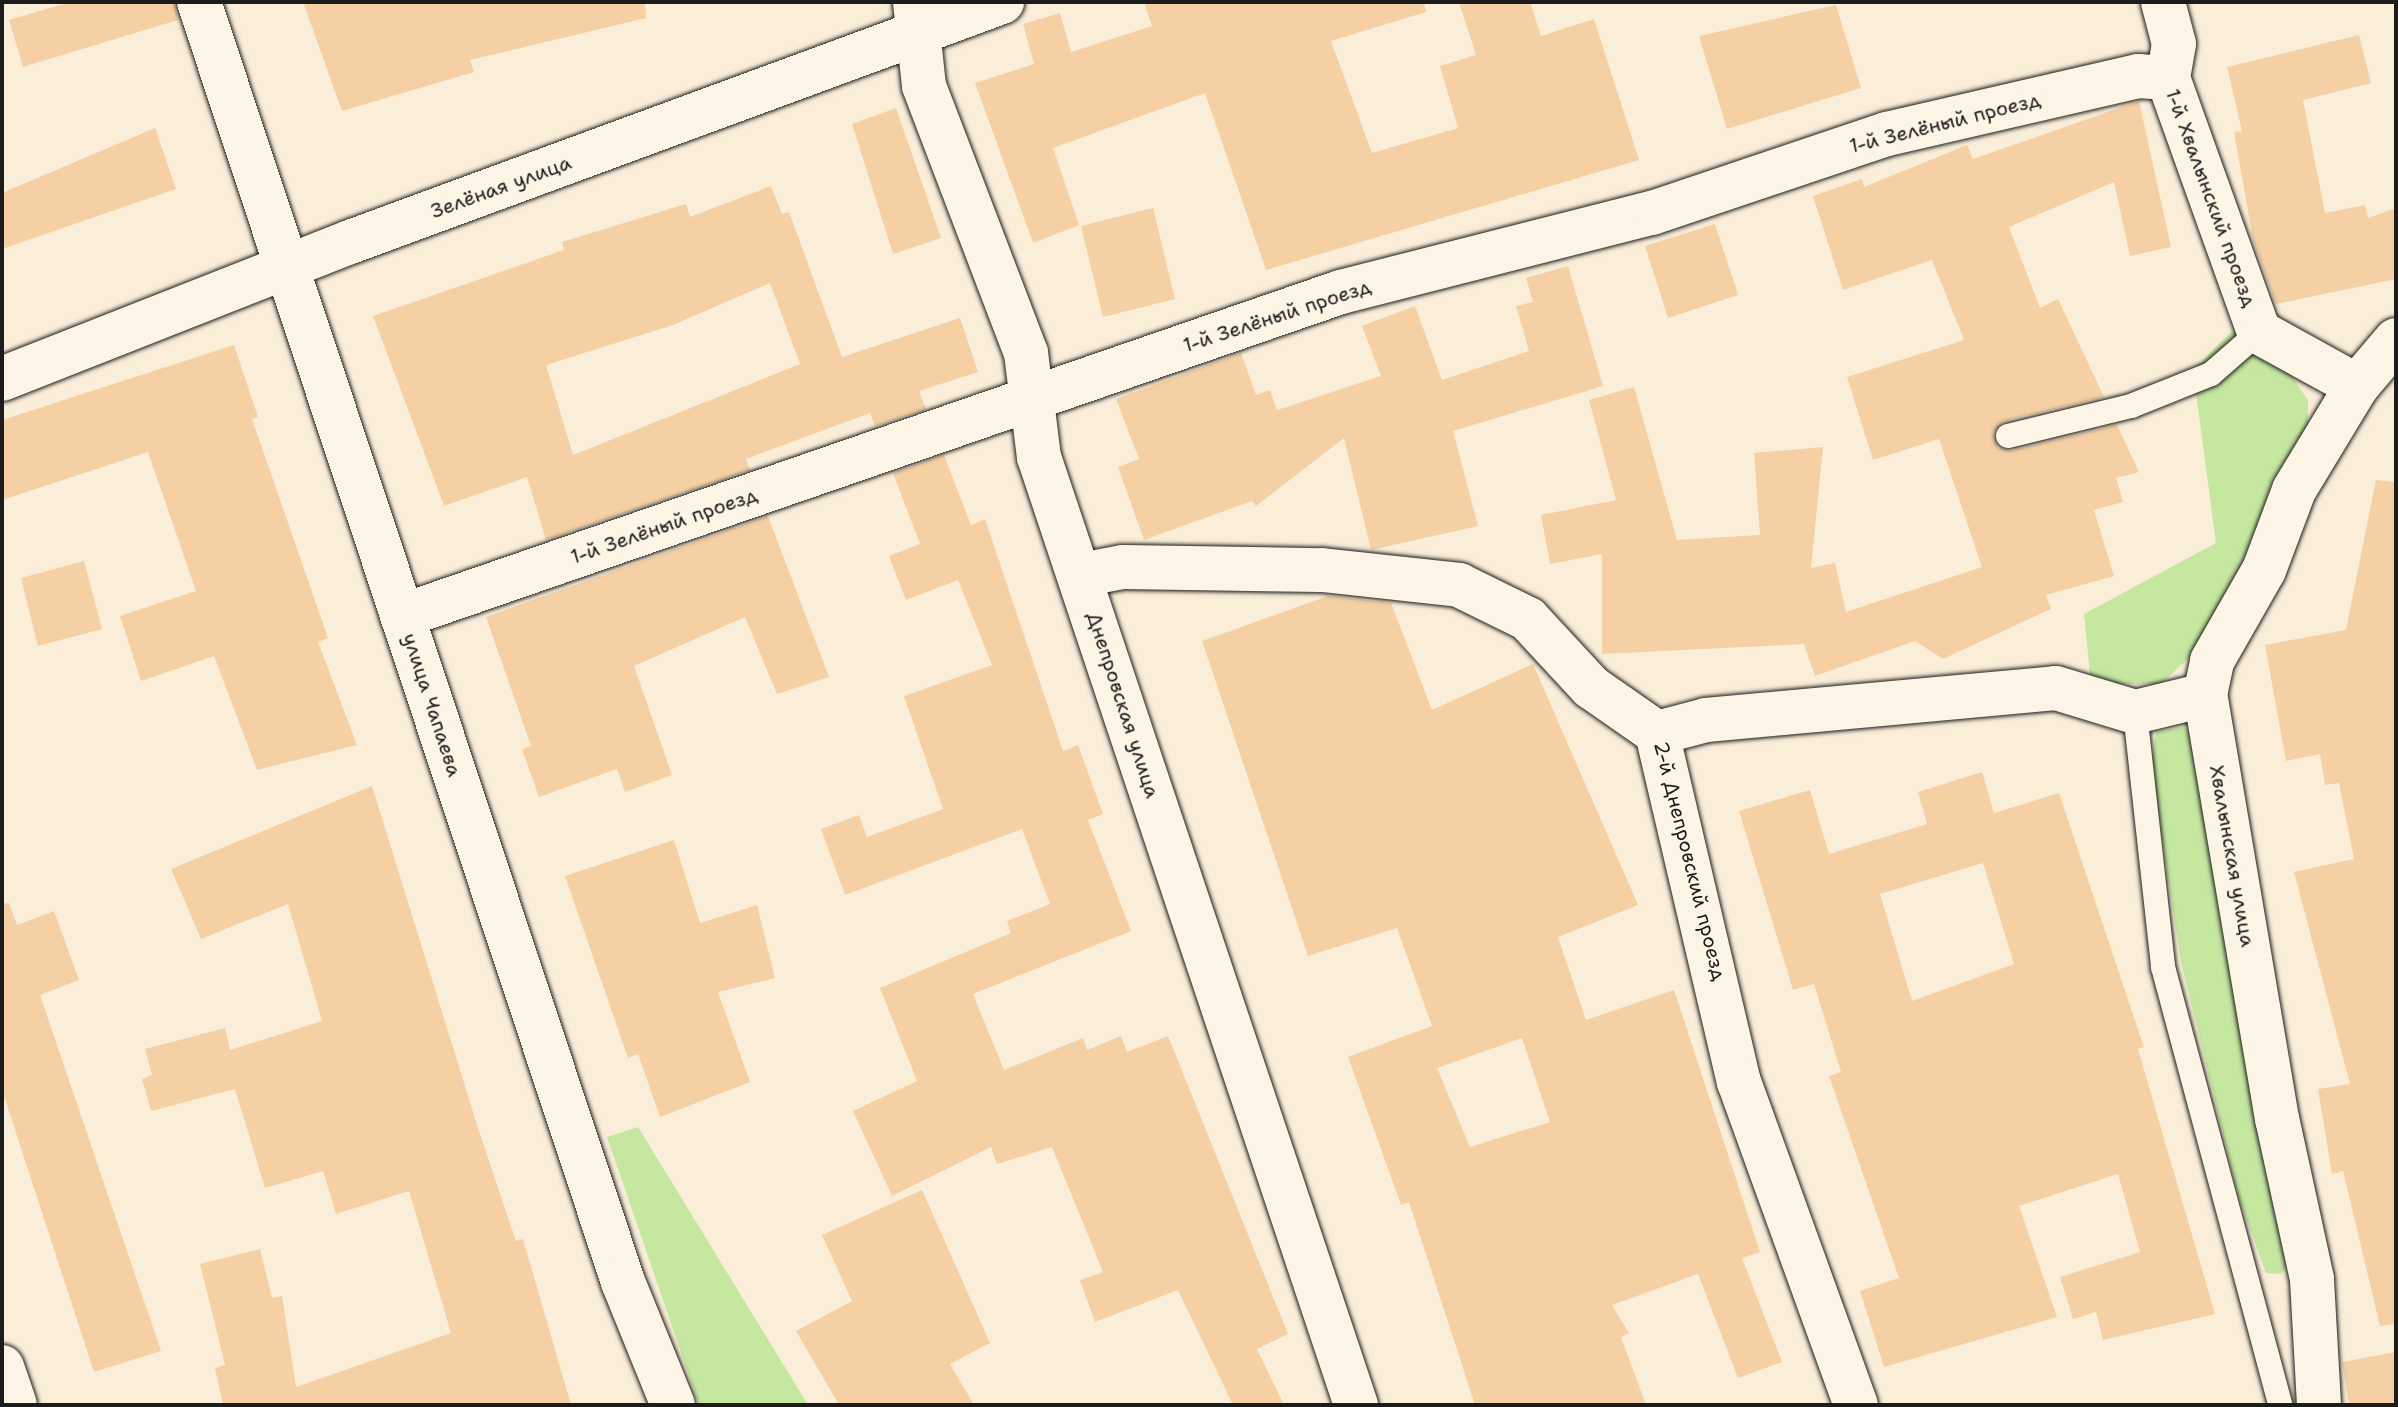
<!DOCTYPE html>
<meta charset="utf-8">
<style>
body{margin:0}
#map{position:relative;width:2398px;height:1407px;overflow:hidden;background:#faeed8;font-family:"Shantell Sans",sans-serif}
div>[style]{position:absolute}
[style*='--x']{left:calc(var(--x)*1px);top:calc(var(--y)*1px);width:calc(var(--w)*1px);rotate:calc(var(--a)*1deg)}
.green>*{inset:0;background:#c5e7a0}
.building>*{inset:0;background:#f4d0a4}
.roads{filter:drop-shadow(0 0 2px #1c1c1c) drop-shadow(0 0 2px #1c1c1c)}
.lane>*{height:24px;margin:-12px;padding:0 12px;transform-origin:12px;border-radius:12px;background:#fcf5e5}
.street>*{height:44px;margin:-22px;padding:0 22px;transform-origin:22px;border-radius:22px;background:#fcf5e5}
span{translate:-50% -50%;white-space:nowrap;text-align:center;line-height:1.15;-webkit-text-stroke:8px #fcf5e5;paint-order:stroke}
.street-label{font-size:20px;color:#1c1c1c}
.frame{position:absolute;inset:0;border:4px solid #1c1c1c;pointer-events:none}
</style>
<div id="map">
<div class="green">
<div style="clip-path:polygon(2232px 331px,2289px 372px,2308px 400px,2308px 430px,2271px 484px,2256px 536px,2194px 653px,2161px 684px,2091px 684px,2084px 614px,2216px 543px,2193px 370px)"></div>
<div style="clip-path:polygon(2184px 727px,2203px 744px,2293px 1258px,2281px 1274px,2266px 1273px,2239px 1198px,2181px 962px,2151px 764px,2156px 732px)"></div>
<div style="clip-path:polygon(638px 1127px,808px 1405px,699px 1405px,607px 1137px)"></div>
</div>
<div class="building">
<div style="clip-path:polygon(70px 2px,175px 2px,178px 20px,23px 67px,9px 20px)"></div>
<div style="clip-path:polygon(303px 2px,645px 2px,646px 18px,470px 60px,474px 72px,342px 111px)"></div>
<div style="clip-path:polygon(1144px 2px,1424px 2px,1426px 12px,1331px 41px,1372px 153px,1458px 128px,1440px 66px,1476px 55px,1459px 2px,1530px 2px,1541px 36px,1594px 19px,1639px 160px,1266px 270px,1205px 93px,1053px 148px,1079px 225px,1033px 243px,975px 83px,1034px 64px,1023px 24px,1060px 13px,1071px 52px,1152px 26px)"></div>
<div style="clip-path:polygon(1836px 5px,1861px 88px,1727px 129px,1699px 36px)"></div>
<div style="clip-path:polygon(2359px 35px,2371px 83px,2303px 100px,2325px 213px,2365px 205px,2368px 218px,2396px 208px,2396px 279px,2276px 304px,2253px 240px,2234px 132px,2242px 131px,2227px 67px)"></div>
<div style="clip-path:polygon(2139px 101px,2171px 247px,2130px 256px,2114px 182px,2009px 227px,2040px 308px,2058px 299px,2104px 397px,2004px 421px,1993px 433px,1998px 447px,2011px 451px,2117px 425px,2139px 472px,2116px 478px,2123px 502px,2094px 510px,2114px 576px,2046px 595px,2051px 609px,1943px 659px,1915px 641px,1815px 676px,1804px 644px,1602px 654px,1602px 554px,1550px 564px,1541px 515px,1616px 500px,1589px 400px,1634px 387px,1677px 540px,1760px 535px,1754px 453px,1823px 447px,1811px 568px,1835px 563px,1846px 612px,1982px 567px,1939px 439px,1873px 460px,1847px 377px,1964px 340px,1932px 260px,1843px 290px,1813px 196px,1862px 179px,1864px 187px,1967px 145px,1973px 159px)"></div>
<div style="clip-path:polygon(896px 108px,941px 238px,893px 254px,852px 124px)"></div>
<div style="clip-path:polygon(155px 128px,176px 189px,2px 249px,2px 193px)"></div>
<div style="clip-path:polygon(evenodd,771px 186px,782px 214px,789px 212px,842px 357px,960px 318px,978px 372px,919px 391px,926px 409px,875px 426px,870px 413px,746px 459px,750px 470px,546px 540px,527px 477px,444px 506px,373px 316px,564px 250px,562px 242px,686px 204px,690px 217px,771px 186px,770px 283px,800px 364px,573px 455px,546px 365px,673px 325px,770px 283px)"></div>
<div style="clip-path:polygon(1153px 208px,1175px 299px,1103px 317px,1081px 226px)"></div>
<div style="clip-path:polygon(1715px 224px,1738px 295px,1668px 318px,1645px 246px)"></div>
<div style="clip-path:polygon(1568px 266px,1603px 386px,1453px 431px,1478px 526px,1371px 550px,1344px 438px,1256px 506px,1252px 501px,1144px 540px,1118px 467px,1139px 459px,1116px 399px,1241px 353px,1256px 395px,1270px 390px,1277px 410px,1381px 376px,1362px 326px,1415px 306px,1442px 380px,1529px 351px,1516px 306px,1533px 302px,1526px 278px)"></div>
<div style="clip-path:polygon(234px 345px,258px 417px,252px 419px,328px 638px,318px 642px,357px 745px,257px 770px,214px 656px,141px 681px,120px 616px,196px 591px,148px 452px,2px 500px,2px 420px)"></div>
<div style="clip-path:polygon(944px 455px,971px 525px,985px 519px,1063px 751px,1078px 745px,1103px 814px,1088px 820px,1131px 931px,973px 994px,1004px 1070px,1083px 1038px,1087px 1050px,1121px 1036px,1127px 1052px,1168px 1036px,1288px 1334px,1257px 1349px,1284px 1405px,1233px 1405px,1178px 1290px,1095px 1322px,1080px 1280px,1103px 1272px,1052px 1147px,997px 1164px,991px 1147px,892px 1196px,853px 1111px,917px 1081px,880px 988px,1011px 933px,1007px 921px,1050px 904px,1022px 829px,845px 895px,821px 829px,859px 815px,867px 837px,943px 809px,904px 696px,992px 665px,958px 580px,906px 600px,889px 556px,920px 544px,893px 473px)"></div>
<div style="clip-path:polygon(2376px 480px,2396px 482px,2396px 1324px,2380px 1326px,2343px 1171px,2332px 1174px,2318px 1089px,2350px 1084px,2294px 872px,2354px 859px,2339px 783px,2325px 785px,2320px 754px,2286px 761px,2265px 645px,2346px 630px)"></div>
<div style="clip-path:polygon(768px 516px,829px 677px,777px 694px,745px 617px,634px 666px,672px 775px,625px 792px,617px 769px,539px 797px,522px 749px,531px 746px,486px 617px)"></div>
<div style="clip-path:polygon(84px 561px,102px 629px,38px 646px,21px 578px)"></div>
<div style="clip-path:polygon(evenodd,1328px 596px,1391px 603px,1432px 710px,1533px 664px,1638px 905px,1558px 937px,1586px 1020px,1674px 990px,1760px 1252px,1742px 1258px,1782px 1362px,1738px 1378px,1698px 1274px,1612px 1305px,1629px 1333px,1621px 1337px,1646px 1405px,1475px 1405px,1409px 1202px,1401px 1205px,1348px 1057px,1432px 1026px,1397px 928px,1308px 956px,1202px 641px,1328px 596px,1522px 1038px,1550px 1122px,1470px 1147px,1437px 1068px,1522px 1038px)"></div>
<div style="clip-path:polygon(evenodd,1982px 772px,1994px 813px,2059px 793px,2144px 1047px,2138px 1049px,2215px 1314px,2103px 1340px,2096px 1312px,2073px 1319px,2060px 1277px,2140px 1252px,2118px 1174px,2019px 1206px,2057px 1317px,1884px 1367px,1860px 1291px,1899px 1278px,1829px 1076px,1841px 1072px,1814px 984px,1793px 990px,1739px 811px,1810px 790px,1829px 854px,1927px 824px,1918px 792px,1982px 772px,1983px 863px,2014px 964px,1912px 1001px,1880px 894px,1983px 863px)"></div>
<div style="clip-path:polygon(372px 786px,478px 1128px,516px 1241px,523px 1239px,571px 1405px,223px 1405px,215px 1368px,225px 1365px,200px 1264px,260px 1249px,272px 1298px,282px 1296px,296px 1387px,451px 1333px,409px 1191px,336px 1214px,323px 1171px,265px 1188px,235px 1089px,151px 1111px,142px 1079px,152px 1075px,145px 1049px,225px 1028px,230px 1050px,322px 1021px,288px 904px,201px 939px,171px 869px)"></div>
<div style="clip-path:polygon(674px 840px,700px 923px,757px 905px,775px 978px,718px 992px,750px 1082px,660px 1117px,638px 1054px,628px 1058px,565px 876px)"></div>
<div style="clip-path:polygon(9px 903px,17px 925px,54px 911px,79px 980px,40px 995px,161px 1351px,94px 1372px,2px 1090px,2px 904px)"></div>
<div style="clip-path:polygon(922px 1190px,990px 1343px,950px 1364px,974px 1405px,839px 1405px,796px 1331px,852px 1301px,822px 1235px)"></div>
<div style="clip-path:polygon(2396px 1352px,2396px 1405px,2349px 1405px,2342px 1362px)"></div>
</div>
<div class="roads">
<div class="lane">
<div style="--x:2008;--y:436;--w:127;--a:-13.7"></div>
<div style="--x:2131;--y:406;--w:86;--a:-21.8"></div>
<div style="--x:2211;--y:374;--w:64;--a:-41.2"></div>
<div style="--x:2135;--y:712;--w:257;--a:83.7"></div>
<div style="--x:2163;--y:967;--w:453;--a:75"></div>
</div>
<div class="street">
<div style="--x:199;--y:2;--w:1348;--a:71.67"></div>
<div style="--x:623;--y:1282;--w:133;--a:67.9"></div>
<div style="--x:915;--y:2;--w:84;--a:83.9"></div>
<div style="--x:924;--y:86;--w:286;--a:69.1"></div>
<div style="--x:1026;--y:353;--w:105;--a:82.9"></div>
<div style="--x:1039;--y:457;--w:1000;--a:71.51"></div>
<div style="--x:2163;--y:2;--w:43;--a:75.3"></div>
<div style="--x:2174;--y:44;--w:35;--a:100"></div>
<div style="--x:2168;--y:78;--w:270;--a:70.3"></div>
<div style="--x:2259;--y:332;--w:112;--a:28.9"></div>
<div style="--x:2;--y:379;--w:374;--a:-21.5"></div>
<div style="--x:350;--y:242;--w:695;--a:-20.21"></div>
<div style="--x:1081;--y:575;--w:43;--a:-10.8"></div>
<div style="--x:1123;--y:567;--w:199;--a:0.9"></div>
<div style="--x:1322;--y:570;--w:138;--a:6.2"></div>
<div style="--x:1459;--y:585;--w:77;--a:26.2"></div>
<div style="--x:1528;--y:619;--w:93;--a:47.2"></div>
<div style="--x:1591;--y:687;--w:80;--a:34.9"></div>
<div style="--x:1657;--y:733;--w:359;--a:76.8"></div>
<div style="--x:1739;--y:1082;--w:344;--a:70.1"></div>
<div style="--x:402;--y:616;--w:993;--a:-19.04"></div>
<div style="--x:1341;--y:292;--w:321;--a:-14.3"></div>
<div style="--x:1652;--y:213;--w:248;--a:-18.6"></div>
<div style="--x:1887;--y:134;--w:258;--a:-13"></div>
<div style="--x:2138;--y:76;--w:30;--a:4"></div>
<div style="--x:1657;--y:733;--w:51;--a:-14.9"></div>
<div style="--x:1706;--y:720;--w:351;--a:-5.2"></div>
<div style="--x:2056;--y:688;--w:83;--a:16.9"></div>
<div style="--x:2135;--y:712;--w:72;--a:-13.7"></div>
<div style="--x:2;--y:1367;--w:40;--a:71.1"></div>
<div style="--x:2319;--y:1405;--w:126;--a:-93.2"></div>
<div style="--x:2312;--y:1279;--w:164;--a:-102.3"></div>
<div style="--x:2277;--y:1119;--w:430;--a:-99.6"></div>
<div style="--x:2205;--y:695;--w:35;--a:-78"></div>
<div style="--x:2212;--y:661;--w:105;--a:-60.3"></div>
<div style="--x:2264;--y:570;--w:85;--a:-69.4"></div>
<div style="--x:2294;--y:490;--w:122;--a:-58.8"></div>
<div style="--x:2357;--y:386;--w:60;--a:-49.7"></div>
</div>
</div>
<div class="street-label">
<span style="left:1945px;top:123px;rotate:-14deg">1-й Зелёный проезд</span>
<span style="left:501px;top:187px;rotate:-20deg">Зелёная улица</span>
<span style="left:2211px;top:198px;rotate:70deg">1-й Хвалынский проезд</span>
<span style="left:1277px;top:316px;rotate:-18deg">1-й Зелёный проезд</span>
<span style="left:664px;top:526px;rotate:-19deg">1-й Зелёный проезд</span>
<span style="left:432px;top:705px;rotate:72deg">улица Чапаева</span>
<span style="left:1123px;top:705px;rotate:72deg">Днепровская улица</span>
<span style="left:2232px;top:856px;rotate:80deg">Хвалынская улица</span>
<span style="left:1690px;top:861px;rotate:76deg">2-й Днепровский проезд</span>
</div>
<div class="frame"></div>
</div>
